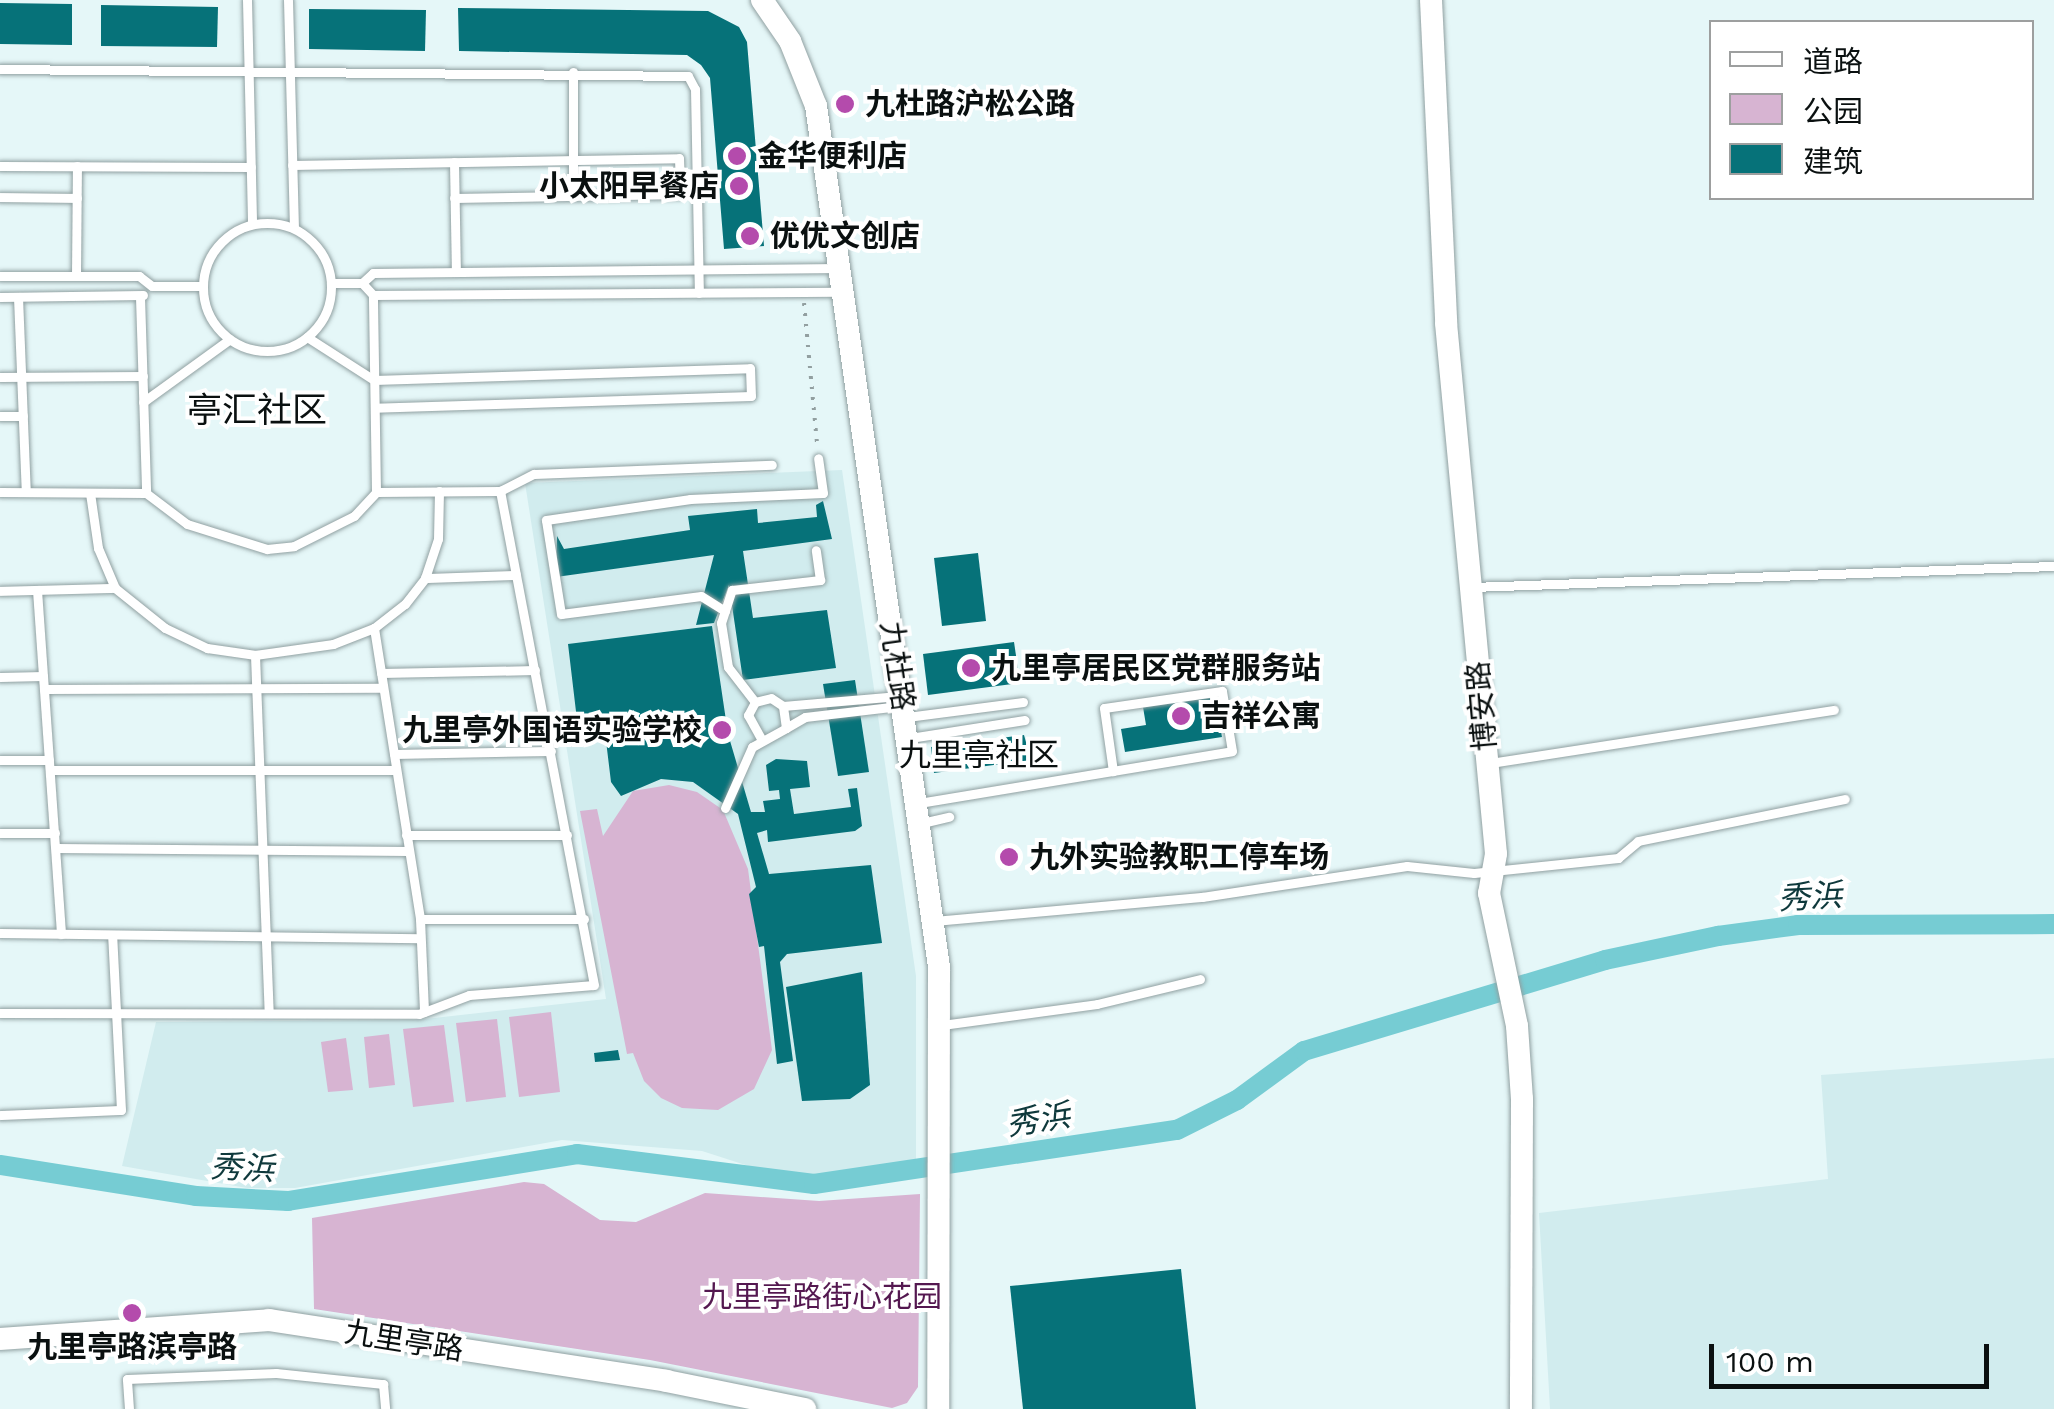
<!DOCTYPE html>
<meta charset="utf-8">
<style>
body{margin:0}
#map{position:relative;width:2054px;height:1409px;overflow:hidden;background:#e5f7f8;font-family:"Work Sans","Noto Sans SC",sans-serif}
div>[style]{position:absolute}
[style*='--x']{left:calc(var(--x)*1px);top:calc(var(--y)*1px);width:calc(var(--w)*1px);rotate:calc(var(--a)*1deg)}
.built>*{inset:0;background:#d1ecee}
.green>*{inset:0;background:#d7b4d2}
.canal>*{height:20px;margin:-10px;padding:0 10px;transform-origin:10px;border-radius:10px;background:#76ccd3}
.building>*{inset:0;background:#067279}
.path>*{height:4px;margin-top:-2px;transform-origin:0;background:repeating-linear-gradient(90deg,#929fa0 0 2.5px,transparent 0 10.5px)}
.roads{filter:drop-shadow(0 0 2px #90a0a1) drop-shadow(0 0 2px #90a0a1)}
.service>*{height:9px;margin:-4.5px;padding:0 4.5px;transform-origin:4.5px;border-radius:4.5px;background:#fff}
.service>.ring{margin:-4.5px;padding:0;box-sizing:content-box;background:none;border:9px solid #fff;border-radius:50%}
.tertiary>*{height:22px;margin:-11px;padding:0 11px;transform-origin:11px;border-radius:11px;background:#fff}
.dots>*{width:28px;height:28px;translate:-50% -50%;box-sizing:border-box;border:5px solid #fff;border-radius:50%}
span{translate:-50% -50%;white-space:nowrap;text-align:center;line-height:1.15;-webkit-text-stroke:8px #fff;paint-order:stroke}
.poi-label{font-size:30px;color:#0a1010;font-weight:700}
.left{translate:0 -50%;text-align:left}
.right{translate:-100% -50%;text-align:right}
.street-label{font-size:30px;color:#0a1010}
.park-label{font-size:30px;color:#541850}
.neighbourhood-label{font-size:32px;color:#0a1010}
.water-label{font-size:32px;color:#0f393c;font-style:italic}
.quarter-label{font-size:35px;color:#0a1010}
.legend{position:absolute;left:1709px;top:20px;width:325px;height:180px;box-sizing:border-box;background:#fff;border:2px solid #9d9f9f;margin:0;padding:12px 18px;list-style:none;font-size:30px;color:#0a1010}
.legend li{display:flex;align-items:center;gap:20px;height:50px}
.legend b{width:50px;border:2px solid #9d9f9f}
.scale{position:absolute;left:1709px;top:1344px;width:280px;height:45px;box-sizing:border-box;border:5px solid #0a1010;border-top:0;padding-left:12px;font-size:30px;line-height:35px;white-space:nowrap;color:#0a1010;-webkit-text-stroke:8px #fff;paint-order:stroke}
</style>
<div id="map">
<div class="built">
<div style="clip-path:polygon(842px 470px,916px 976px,916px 1160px,811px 1175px,761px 1170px,702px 1151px,562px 1140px,295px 1188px,247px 1188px,122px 1166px,156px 1022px,416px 1020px,606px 999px,525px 483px)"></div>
<div style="clip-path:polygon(2054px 1058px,2054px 1409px,1550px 1409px,1539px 1213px,1828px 1179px,1821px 1075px)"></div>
</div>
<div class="green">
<div style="clip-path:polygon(669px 785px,697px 792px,723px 810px,748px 869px,772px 1050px,754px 1089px,718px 1110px,682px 1108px,661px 1098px,644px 1081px,633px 1053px,627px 1054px,580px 811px,597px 809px,603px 836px,633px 791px)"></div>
<div style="clip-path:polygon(551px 1012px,560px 1092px,519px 1097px,509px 1017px)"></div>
<div style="clip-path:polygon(497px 1019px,506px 1097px,466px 1102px,456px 1023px)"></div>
<div style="clip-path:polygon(444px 1025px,454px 1102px,413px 1107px,403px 1029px)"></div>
<div style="clip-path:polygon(389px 1034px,395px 1085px,369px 1088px,364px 1037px)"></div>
<div style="clip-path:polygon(346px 1038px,353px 1090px,328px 1092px,321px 1042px)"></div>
<div style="clip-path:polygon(524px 1182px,544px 1184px,600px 1220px,636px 1222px,705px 1193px,819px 1201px,920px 1194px,918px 1387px,907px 1403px,892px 1408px,650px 1360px,314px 1309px,312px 1218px)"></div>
</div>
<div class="canal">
<div style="--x:0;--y:1165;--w:198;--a:9"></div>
<div style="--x:196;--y:1196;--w:92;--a:3.1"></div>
<div style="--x:288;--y:1201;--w:293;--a:-9.2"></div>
<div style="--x:577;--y:1154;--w:239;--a:7.2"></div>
<div style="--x:814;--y:1184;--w:367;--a:-8.5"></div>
<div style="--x:1177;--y:1130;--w:67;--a:-26.6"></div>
<div style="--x:1237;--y:1100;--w:83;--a:-36.2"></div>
<div style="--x:1304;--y:1051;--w:314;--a:-16.8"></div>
<div style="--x:1605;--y:960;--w:116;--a:-12"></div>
<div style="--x:1718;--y:936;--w:81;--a:-7.8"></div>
<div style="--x:1798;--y:925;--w:256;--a:-0.2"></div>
</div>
<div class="building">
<div style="clip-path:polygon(0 3px,72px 4px,72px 45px,0 44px)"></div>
<div style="clip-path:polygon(101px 5px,218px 7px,217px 47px,101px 46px)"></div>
<div style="clip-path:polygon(458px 8px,708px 11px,739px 27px,747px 42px,764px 246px,724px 249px,710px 78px,701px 65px,687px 55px,459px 51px)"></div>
<div style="clip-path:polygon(309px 9px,426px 10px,425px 51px,309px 49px)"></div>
<div style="clip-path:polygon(823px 501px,832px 539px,743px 551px,753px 618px,827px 610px,836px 668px,743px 680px,729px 585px,714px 623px,696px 625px,714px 555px,556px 577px,557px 536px,564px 549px,690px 530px,688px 516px,757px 509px,758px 523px,817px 517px,816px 505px)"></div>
<div style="clip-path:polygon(978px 553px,986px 621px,942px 626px,934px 558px)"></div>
<div style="clip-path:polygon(712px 626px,728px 734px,751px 812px,765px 812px,763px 801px,780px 799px,779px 790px,769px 791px,766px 765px,776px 759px,807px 761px,810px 787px,790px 789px,794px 814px,851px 807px,848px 789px,857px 788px,862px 826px,855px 831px,768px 842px,767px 830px,757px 833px,769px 874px,871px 865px,882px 943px,787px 954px,780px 962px,793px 1061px,777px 1064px,764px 946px,759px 947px,749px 894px,756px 887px,738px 814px,693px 782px,661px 779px,621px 796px,611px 782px,603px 716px,577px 720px,568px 644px)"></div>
<div style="clip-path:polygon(1014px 642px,1020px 683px,928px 695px,923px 654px)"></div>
<div style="clip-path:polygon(855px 680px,869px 772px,838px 776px,823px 684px)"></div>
<div style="clip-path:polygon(1215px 696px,1222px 737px,1125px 752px,1121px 729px,1146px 725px,1143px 707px)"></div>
<div style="clip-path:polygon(1024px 735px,1031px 760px,934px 773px,931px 747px)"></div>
<div style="clip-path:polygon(862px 972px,870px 1085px,850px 1099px,802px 1101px,786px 987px)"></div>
<div style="clip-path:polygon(618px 1050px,620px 1060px,595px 1062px,594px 1053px)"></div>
<div style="clip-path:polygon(1181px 1269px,1196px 1409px,1023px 1409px,1010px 1286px)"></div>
</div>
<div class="path">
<div style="--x:804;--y:303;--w:141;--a:84.7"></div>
</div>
<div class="roads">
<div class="service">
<div style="--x:247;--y:0;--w:224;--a:88.7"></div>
<div style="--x:288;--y:0;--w:228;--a:88.5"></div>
<div style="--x:0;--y:69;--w:688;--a:0.58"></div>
<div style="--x:688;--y:76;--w:15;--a:62"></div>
<div style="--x:695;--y:89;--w:204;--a:88.9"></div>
<div style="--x:573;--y:72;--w:124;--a:90"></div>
<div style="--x:454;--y:162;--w:110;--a:89"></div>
<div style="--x:292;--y:165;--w:387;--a:-1"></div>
<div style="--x:679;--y:158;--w:36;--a:88"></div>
<div style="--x:680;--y:194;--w:226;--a:179"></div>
<div style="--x:0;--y:166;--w:251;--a:0.2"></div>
<div style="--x:0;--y:197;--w:77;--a:0.7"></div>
<div class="ring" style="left:203px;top:223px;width:119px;height:119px"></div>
<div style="--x:0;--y:276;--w:139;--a:0"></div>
<div style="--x:139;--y:276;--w:16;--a:38"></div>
<div style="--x:152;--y:286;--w:50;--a:0"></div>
<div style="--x:76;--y:276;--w:110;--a:-89.5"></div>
<div style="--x:331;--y:283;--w:31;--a:0"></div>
<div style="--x:362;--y:283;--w:15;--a:-42"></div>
<div style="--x:373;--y:273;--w:467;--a:-0.6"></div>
<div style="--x:362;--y:283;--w:16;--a:47"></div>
<div style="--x:373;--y:295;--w:466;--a:-0.4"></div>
<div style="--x:0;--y:297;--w:143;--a:-0.8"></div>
<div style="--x:18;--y:297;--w:195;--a:87.7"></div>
<div style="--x:140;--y:297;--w:196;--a:88.2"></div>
<div style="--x:146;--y:493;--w:51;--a:37.1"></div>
<div style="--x:187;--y:524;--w:84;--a:17.4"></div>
<div style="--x:267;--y:549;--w:27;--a:-6"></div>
<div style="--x:294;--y:546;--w:67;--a:-26.6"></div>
<div style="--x:354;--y:516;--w:33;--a:-47"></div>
<div style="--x:376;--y:492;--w:197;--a:-90.9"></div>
<div style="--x:307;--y:337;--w:80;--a:32.7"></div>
<div style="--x:374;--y:380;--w:376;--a:-1.8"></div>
<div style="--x:750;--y:368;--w:28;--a:88"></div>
<div style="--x:751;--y:396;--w:376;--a:178.2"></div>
<div style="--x:0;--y:377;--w:143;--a:-0.4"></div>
<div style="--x:143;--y:402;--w:107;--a:-35.9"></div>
<div style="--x:0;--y:416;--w:23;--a:0"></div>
<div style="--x:0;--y:492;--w:146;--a:0.4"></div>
<div style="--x:376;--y:492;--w:124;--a:-0.5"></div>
<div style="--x:500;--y:491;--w:38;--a:-27"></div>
<div style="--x:534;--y:474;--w:238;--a:-2.2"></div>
<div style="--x:90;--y:493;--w:56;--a:81.7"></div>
<div style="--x:98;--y:548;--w:43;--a:67"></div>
<div style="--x:115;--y:588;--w:64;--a:38.7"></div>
<div style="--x:165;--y:628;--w:47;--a:25.5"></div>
<div style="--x:207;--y:648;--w:49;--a:8.3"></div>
<div style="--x:255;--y:655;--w:79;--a:-8"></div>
<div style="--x:333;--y:644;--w:44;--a:-21.3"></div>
<div style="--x:374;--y:628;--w:39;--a:-38"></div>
<div style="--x:405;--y:604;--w:33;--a:-52"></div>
<div style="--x:425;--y:578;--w:41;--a:-71.6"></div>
<div style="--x:438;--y:539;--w:48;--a:-88.8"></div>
<div style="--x:425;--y:578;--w:91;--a:-1.9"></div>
<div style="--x:1472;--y:587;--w:582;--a:-2.07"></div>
<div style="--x:37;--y:590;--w:345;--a:86"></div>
<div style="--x:0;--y:591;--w:115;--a:-1.5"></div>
<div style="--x:725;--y:611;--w:28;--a:-148"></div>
<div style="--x:701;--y:596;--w:141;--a:172.7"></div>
<div style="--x:561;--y:614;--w:95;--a:-99.1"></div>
<div style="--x:546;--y:520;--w:146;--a:-8.3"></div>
<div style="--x:690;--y:499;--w:133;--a:-2.6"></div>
<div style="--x:823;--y:493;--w:35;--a:-98"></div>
<div style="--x:374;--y:628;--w:295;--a:81"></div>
<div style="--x:420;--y:919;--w:93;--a:87.5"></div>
<div style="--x:255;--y:655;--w:358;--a:87.8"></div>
<div style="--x:381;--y:673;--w:154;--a:-1.1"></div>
<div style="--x:0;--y:677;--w:43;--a:-1.3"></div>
<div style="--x:44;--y:689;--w:339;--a:-0.2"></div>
<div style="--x:755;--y:702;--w:44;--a:-127.6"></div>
<div style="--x:728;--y:667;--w:45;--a:-99"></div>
<div style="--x:721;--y:623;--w:35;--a:-72"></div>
<div style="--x:732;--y:590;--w:89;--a:-6.5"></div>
<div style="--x:820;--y:580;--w:30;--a:-98"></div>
<div style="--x:783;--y:706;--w:116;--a:-4.9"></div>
<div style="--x:907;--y:717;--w:117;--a:-7.4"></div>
<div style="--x:786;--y:728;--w:22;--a:-30"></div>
<div style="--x:805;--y:717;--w:95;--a:-6.7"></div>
<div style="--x:910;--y:738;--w:116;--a:-8.9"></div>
<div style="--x:394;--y:754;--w:157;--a:-1.1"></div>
<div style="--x:0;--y:760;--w:49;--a:0"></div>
<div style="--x:1490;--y:763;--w:348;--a:-8.8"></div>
<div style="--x:50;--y:770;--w:346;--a:0"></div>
<div style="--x:919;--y:803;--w:317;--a:-9.4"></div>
<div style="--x:1232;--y:751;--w:61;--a:-99.5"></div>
<div style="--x:1222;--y:691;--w:119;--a:171.8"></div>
<div style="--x:1104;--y:708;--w:64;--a:81.9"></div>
<div style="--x:725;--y:808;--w:67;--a:-66.1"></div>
<div style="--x:752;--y:747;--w:39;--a:-29"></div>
<div style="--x:786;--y:728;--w:22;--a:-98"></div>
<div style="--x:783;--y:706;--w:14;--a:-146"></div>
<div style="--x:771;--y:698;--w:16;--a:166"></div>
<div style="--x:755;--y:702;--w:15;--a:118"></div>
<div style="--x:748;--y:715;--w:29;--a:61"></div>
<div style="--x:922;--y:823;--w:28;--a:-13"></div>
<div style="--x:0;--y:833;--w:55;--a:0"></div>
<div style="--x:406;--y:835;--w:161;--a:0"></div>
<div style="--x:56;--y:848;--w:353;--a:0.5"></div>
<div style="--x:420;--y:919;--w:164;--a:0"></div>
<div style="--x:933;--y:921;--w:270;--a:-5.1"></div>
<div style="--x:1202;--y:897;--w:207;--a:-8.6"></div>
<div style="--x:1407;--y:866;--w:67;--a:6"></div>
<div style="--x:1474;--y:873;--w:145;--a:-5.9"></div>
<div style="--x:1618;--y:858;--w:26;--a:-40"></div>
<div style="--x:1638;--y:841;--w:211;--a:-11.5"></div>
<div style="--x:0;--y:933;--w:420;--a:0.7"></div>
<div style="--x:0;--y:1013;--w:419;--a:0.1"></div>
<div style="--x:419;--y:1014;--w:53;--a:-20.8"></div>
<div style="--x:469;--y:995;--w:125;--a:-4.6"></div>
<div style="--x:594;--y:985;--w:503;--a:-100.77"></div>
<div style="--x:942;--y:1025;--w:156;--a:-7.7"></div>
<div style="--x:1097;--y:1004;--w:106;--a:-13.6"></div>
<div style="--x:0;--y:1115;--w:121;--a:-2.4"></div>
<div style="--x:121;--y:1110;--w:175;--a:-92.9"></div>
<div style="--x:129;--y:1409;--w:30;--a:-94"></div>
<div style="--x:127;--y:1379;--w:149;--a:-2.3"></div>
<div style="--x:276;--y:1373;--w:108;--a:5.9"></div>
<div style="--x:383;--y:1384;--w:25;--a:85"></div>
</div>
<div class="tertiary">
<div style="--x:762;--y:0;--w:50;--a:55.7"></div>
<div style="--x:790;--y:41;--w:70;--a:68.2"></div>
<div style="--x:816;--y:106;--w:870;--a:81.87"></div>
<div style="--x:939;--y:967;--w:442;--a:90.1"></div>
<div style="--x:1431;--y:0;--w:323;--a:87.3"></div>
<div style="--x:1446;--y:323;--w:533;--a:84.62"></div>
<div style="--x:1496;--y:854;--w:40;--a:100"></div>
<div style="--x:1489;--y:893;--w:136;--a:78.1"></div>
<div style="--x:1517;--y:1026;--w:73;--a:86.1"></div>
<div style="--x:1522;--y:1099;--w:310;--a:90.2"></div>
<div style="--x:0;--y:1339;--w:270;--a:-4"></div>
<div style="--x:269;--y:1320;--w:402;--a:8.7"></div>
<div style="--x:666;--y:1381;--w:142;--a:11.4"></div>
</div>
</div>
<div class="dots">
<div style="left:845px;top:104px;background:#b44bac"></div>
<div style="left:737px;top:156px;background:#b44bac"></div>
<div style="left:739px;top:186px;background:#b44bac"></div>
<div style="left:750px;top:236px;background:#b44bac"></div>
<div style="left:971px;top:668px;background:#b44bac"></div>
<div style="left:1181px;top:716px;background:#b44bac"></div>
<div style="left:722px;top:730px;background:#b44bac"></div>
<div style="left:1009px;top:857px;background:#b44bac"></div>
<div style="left:132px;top:1313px;background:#b44bac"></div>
</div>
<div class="poi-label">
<span class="left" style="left:865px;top:104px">九杜路沪松公路</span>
<span class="left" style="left:757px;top:156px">金华便利店</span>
<span class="right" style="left:719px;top:186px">小太阳早餐店</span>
<span class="left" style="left:770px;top:236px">优优文创店</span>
<span class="left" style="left:991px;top:668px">九里亭居民区党群服务站</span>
<span class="left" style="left:1201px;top:716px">吉祥公寓</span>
<span class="right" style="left:702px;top:730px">九里亭外国语实验学校</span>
<span class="left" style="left:1029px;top:857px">九外实验教职工停车场</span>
<span style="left:132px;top:1347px">九里亭路滨亭路</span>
</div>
<div class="street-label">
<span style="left:897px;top:666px;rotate:82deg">九杜路</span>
<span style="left:1482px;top:706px;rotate:-95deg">博安路</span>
<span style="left:404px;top:1341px;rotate:9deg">九里亭路</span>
</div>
<div class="park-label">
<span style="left:822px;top:1297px">九里亭路街心花园</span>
</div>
<div class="neighbourhood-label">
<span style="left:979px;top:755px">九里亭社区</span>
</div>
<div class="water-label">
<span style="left:1810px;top:897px;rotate:-3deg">秀浜</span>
<span style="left:1038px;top:1120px;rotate:-9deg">秀浜</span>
<span style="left:242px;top:1168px;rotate:3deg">秀浜</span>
</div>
<div class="quarter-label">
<span style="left:257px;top:410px">亭汇社区</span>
</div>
<ul class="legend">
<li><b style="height:12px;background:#fff"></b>道路</li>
<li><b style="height:28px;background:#d7b4d2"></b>公园</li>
<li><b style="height:28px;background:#067279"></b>建筑</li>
</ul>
<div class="scale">100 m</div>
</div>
